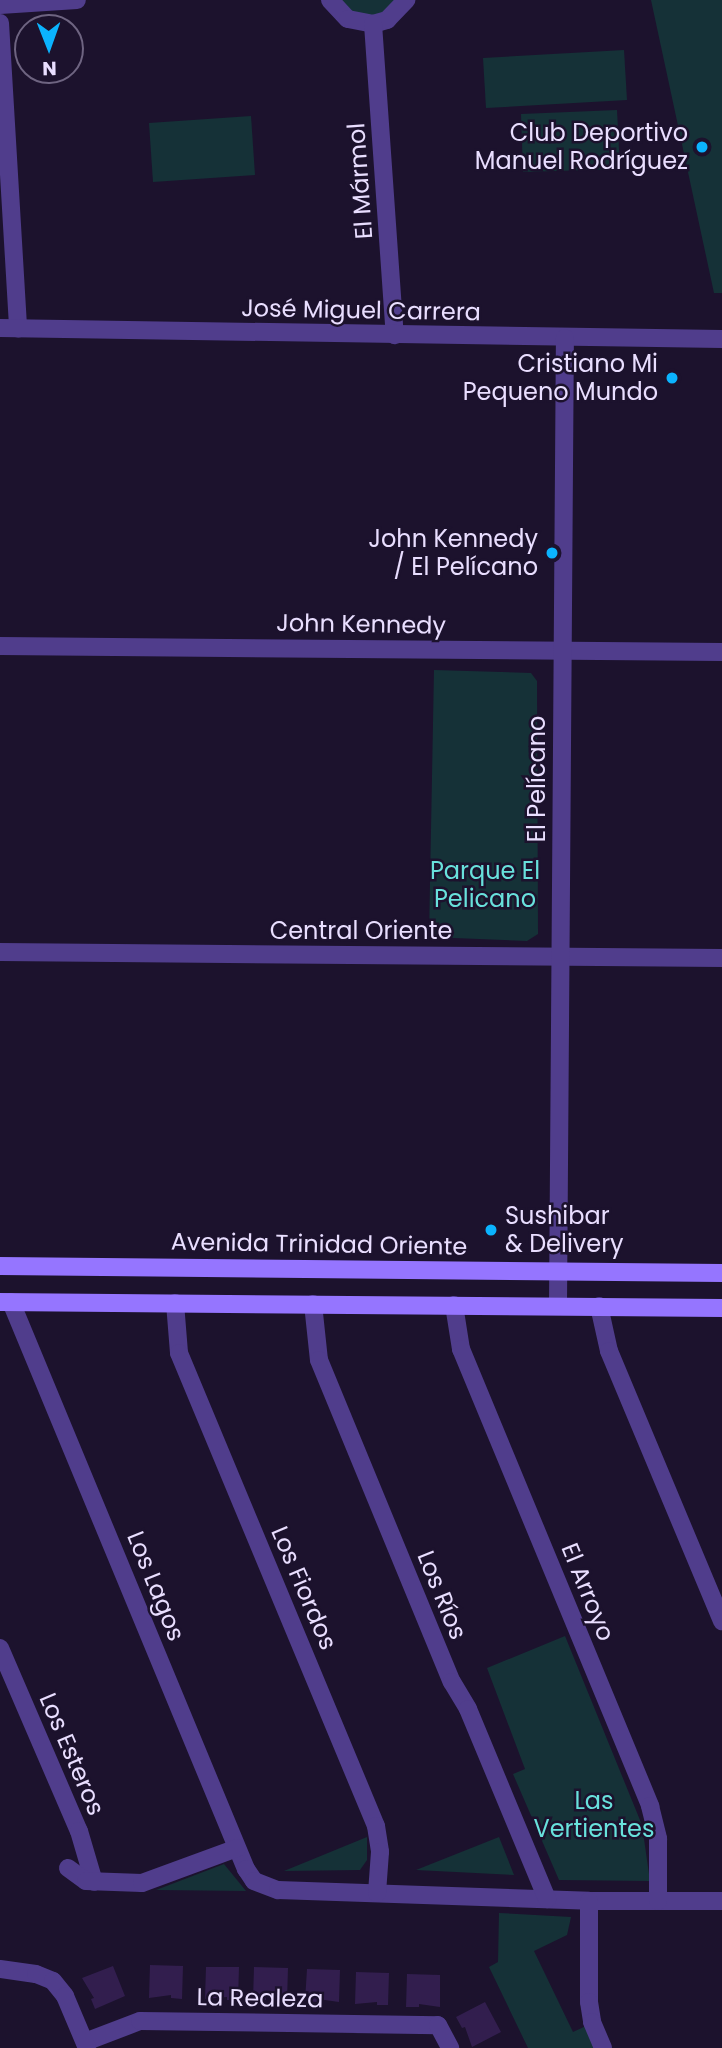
<!DOCTYPE html>
<meta charset="utf-8">
<style>
body{margin:0}
#map{position:relative;width:722px;height:2048px;overflow:hidden;background:#1c122d;font-family:Poppins,sans-serif}
div>[style]{position:absolute}
[style*='--x']{left:calc(var(--x)*1px);top:calc(var(--y)*1px);width:calc(var(--w)*1px);rotate:calc(var(--a)*1deg)}
.green>*{inset:0;background:#153137}
.building>*{inset:0;background:#321e4e}
.minor>*{height:18px;margin:-9px;padding:0 9px;transform-origin:9px;border-radius:9px;background:#503d8c}
.tertiary>*{height:18px;margin:-9px;padding:0 9px;transform-origin:9px;border-radius:9px;background:#503d8c}
.secondary>*{height:18px;margin:-9px;padding:0 9px;transform-origin:9px;border-radius:9px;background:#9575ff}
.dots>*{width:19px;height:19px;translate:-50% -50%;box-sizing:border-box;border:4px solid #1c122d;border-radius:50%}
span{translate:-50% -50%;white-space:nowrap;text-align:center;line-height:1.15;-webkit-text-stroke:5px #1c122d;paint-order:stroke}
.poi-label{font-size:24px;color:#e9deff}
.right{translate:-100% -50%;text-align:right}
.left{translate:0 -50%;text-align:left}
.street-label{font-size:24px;color:#e9deff}
.park-label{font-size:24px;color:#68e1dc}
.north{position:absolute;left:14px;top:14px;width:70px;height:70px;box-sizing:border-box;background:#1c122d;border:2px solid #6e6481;border-radius:50%;rotate:179deg;font-size:19px;font-weight:700;line-height:28px;text-align:center;color:#e9deff}
.north::after{content:'';display:block;margin:auto;width:24px;height:32px;background:#0bb3fe;clip-path:polygon(50% 0,100% 100%,50% 72%,0 100%)}
</style>
<div id="map">
<div class="green">
<div style="clip-path:polygon(338px 0,398px 0,379px 16px,356px 16px)"></div>
<div style="clip-path:polygon(651px 0,722px 0,722px 293px,714px 293px)"></div>
<div style="clip-path:polygon(624px 50px,627px 100px,486px 108px,483px 58px)"></div>
<div style="clip-path:polygon(617px 110px,620px 169px,523px 172px,521px 114px)"></div>
<div style="clip-path:polygon(251px 116px,255px 175px,153px 182px,149px 123px)"></div>
<div style="clip-path:polygon(434px 670px,531px 673px,537px 681px,538px 934px,527px 941px,429px 937px)"></div>
<div style="clip-path:polygon(565px 1636px,642px 1825px,650px 1881px,559px 1880px,513px 1774px,525px 1769px,487px 1668px)"></div>
<div style="clip-path:polygon(367px 1837px,367px 1860px,360px 1870px,284px 1871px)"></div>
<div style="clip-path:polygon(499px 1837px,514px 1875px,416px 1870px)"></div>
<div style="clip-path:polygon(224px 1864px,246px 1891px,156px 1890px)"></div>
<div style="clip-path:polygon(499px 1913px,571px 1917px,567px 1935px,534px 1951px,573px 2032px,586px 2026px,596px 2048px,528px 2048px,489px 1967px,498px 1962px)"></div>
</div>
<div class="building">
<div style="clip-path:polygon(150px 1965px,183px 1966px,182px 1999px,171px 1998px,171px 1995px,149px 1998px)"></div>
<div style="clip-path:polygon(113px 1966px,125px 1996px,95px 2009px,91px 1999px,94px 1998px,82px 1978px)"></div>
<div style="clip-path:polygon(206px 1967px,239px 1967px,238px 2000px,227px 2000px,227px 1997px,205px 1999px)"></div>
<div style="clip-path:polygon(254px 1967px,288px 1968px,287px 2001px,266px 1997px,266px 2000px,253px 2000px)"></div>
<div style="clip-path:polygon(307px 1969px,340px 1970px,339px 2002px,318px 1999px,318px 2002px,305px 2001px)"></div>
<div style="clip-path:polygon(356px 1972px,389px 1973px,388px 2005px,377px 2005px,377px 2002px,355px 2004px)"></div>
<div style="clip-path:polygon(407px 1974px,440px 1975px,440px 2007px,419px 2004px,419px 2007px,406px 2007px)"></div>
<div style="clip-path:polygon(485px 2002px,501px 2032px,472px 2047px,465px 2027px,462px 2028px,456px 2017px)"></div>
</div>
<div class="minor">
<div style="--x:330;--y:0;--w:26;--a:47"></div>
<div style="--x:348;--y:19;--w:25;--a:11"></div>
<div style="--x:373;--y:24;--w:15;--a:-16"></div>
<div style="--x:387;--y:20;--w:28;--a:-46"></div>
<div style="--x:0;--y:5;--w:77;--a:-3.7"></div>
<div style="--x:0;--y:23;--w:306;--a:86.6"></div>
<div style="--x:373;--y:24;--w:312;--a:86"></div>
<div style="--x:0;--y:646;--w:722;--a:0.48"></div>
<div style="--x:0;--y:952;--w:722;--a:0.48"></div>
<div style="--x:11;--y:1302;--w:614;--a:67.49"></div>
<div style="--x:246;--y:1869;--w:14;--a:56"></div>
<div style="--x:254;--y:1881;--w:26;--a:21"></div>
<div style="--x:278;--y:1890;--w:311;--a:2"></div>
<div style="--x:589;--y:1901;--w:133;--a:0"></div>
<div style="--x:175;--y:1303;--w:50;--a:85.4"></div>
<div style="--x:179;--y:1353;--w:512;--a:67.39"></div>
<div style="--x:376;--y:1826;--w:26;--a:81"></div>
<div style="--x:380;--y:1852;--w:41;--a:94.2"></div>
<div style="--x:313;--y:1304;--w:56;--a:83.9"></div>
<div style="--x:319;--y:1360;--w:348;--a:67.6"></div>
<div style="--x:452;--y:1682;--w:31;--a:59"></div>
<div style="--x:468;--y:1709;--w:206;--a:67.4"></div>
<div style="--x:454;--y:1305;--w:45;--a:81"></div>
<div style="--x:461;--y:1349;--w:495;--a:67.5"></div>
<div style="--x:650;--y:1806;--w:34;--a:76"></div>
<div style="--x:658;--y:1839;--w:62;--a:90"></div>
<div style="--x:599;--y:1306;--w:46;--a:77.5"></div>
<div style="--x:609;--y:1351;--w:293;--a:67.3"></div>
<div style="--x:0;--y:1648;--w:199;--a:66.7"></div>
<div style="--x:79;--y:1831;--w:53;--a:73.6"></div>
<div style="--x:68;--y:1868;--w:22;--a:36"></div>
<div style="--x:86;--y:1881;--w:56;--a:2"></div>
<div style="--x:142;--y:1883;--w:101;--a:-20.2"></div>
<div style="--x:589;--y:1901;--w:101;--a:90"></div>
<div style="--x:589;--y:2002;--w:20;--a:81"></div>
<div style="--x:592;--y:2022;--w:28;--a:67"></div>
<div style="--x:85;--y:2042;--w:59;--a:-20.9"></div>
<div style="--x:140;--y:2021;--w:298;--a:0.8"></div>
<div style="--x:438;--y:2025;--w:26;--a:62"></div>
</div>
<div class="tertiary">
<div style="--x:0;--y:328;--w:722;--a:0.87"></div>
<div style="--x:558;--y:1305;--w:967;--a:-89.59"></div>
<div style="--x:0;--y:1969;--w:36;--a:8"></div>
<div style="--x:36;--y:1974;--w:18;--a:22"></div>
<div style="--x:53;--y:1981;--w:19;--a:51"></div>
<div style="--x:65;--y:1996;--w:56;--a:67.1"></div>
</div>
<div class="secondary">
<div style="--x:0;--y:1266;--w:722;--a:0.56"></div>
<div style="--x:0;--y:1302;--w:722;--a:0.48"></div>
</div>
<div class="dots">
<div style="left:702px;top:147px;background:#0bb3fe"></div>
<div style="left:672px;top:378px;background:#0bb3fe"></div>
<div style="left:552px;top:553px;background:#0bb3fe"></div>
<div style="left:491px;top:1230px;background:#0bb3fe"></div>
</div>
<div class="poi-label">
<span class="right" style="left:688px;top:147px">Club Deportivo<br>Manuel Rodríguez</span>
<span class="right" style="left:658px;top:378px">Cristiano Mi<br>Pequeno Mundo</span>
<span class="right" style="left:538px;top:553px">John Kennedy<br>/ El Pelícano</span>
<span class="left" style="left:505px;top:1230px">Sushibar<br>&amp; Delivery</span>
</div>
<div class="street-label">
<span style="left:360px;top:181px;rotate:-94deg">El Mármol</span>
<span style="left:361px;top:310px;rotate:1deg">José Miguel Carrera</span>
<span style="left:361px;top:624px;rotate:1deg">John Kennedy</span>
<span style="left:537px;top:779px;rotate:-90deg">El Pelícano</span>
<span style="left:361px;top:931px">Central Oriente</span>
<span style="left:319px;top:1244px;rotate:1deg">Avenida Trinidad Oriente</span>
<span style="left:156px;top:1586px;rotate:68deg">Los Lagos</span>
<span style="left:304px;top:1588px;rotate:67deg">Los Fiordos</span>
<span style="left:588px;top:1592px;rotate:68deg">El Arroyo</span>
<span style="left:442px;top:1595px;rotate:68deg">Los Ríos</span>
<span style="left:72px;top:1754px;rotate:67deg">Los Esteros</span>
<span style="left:260px;top:1998px;rotate:1deg">La Realeza</span>
</div>
<div class="park-label">
<span style="left:485px;top:885px">Parque El<br>Pelicano</span>
<span style="left:594px;top:1815px">Las<br>Vertientes</span>
</div>
<div class="north">N</div>
</div>
